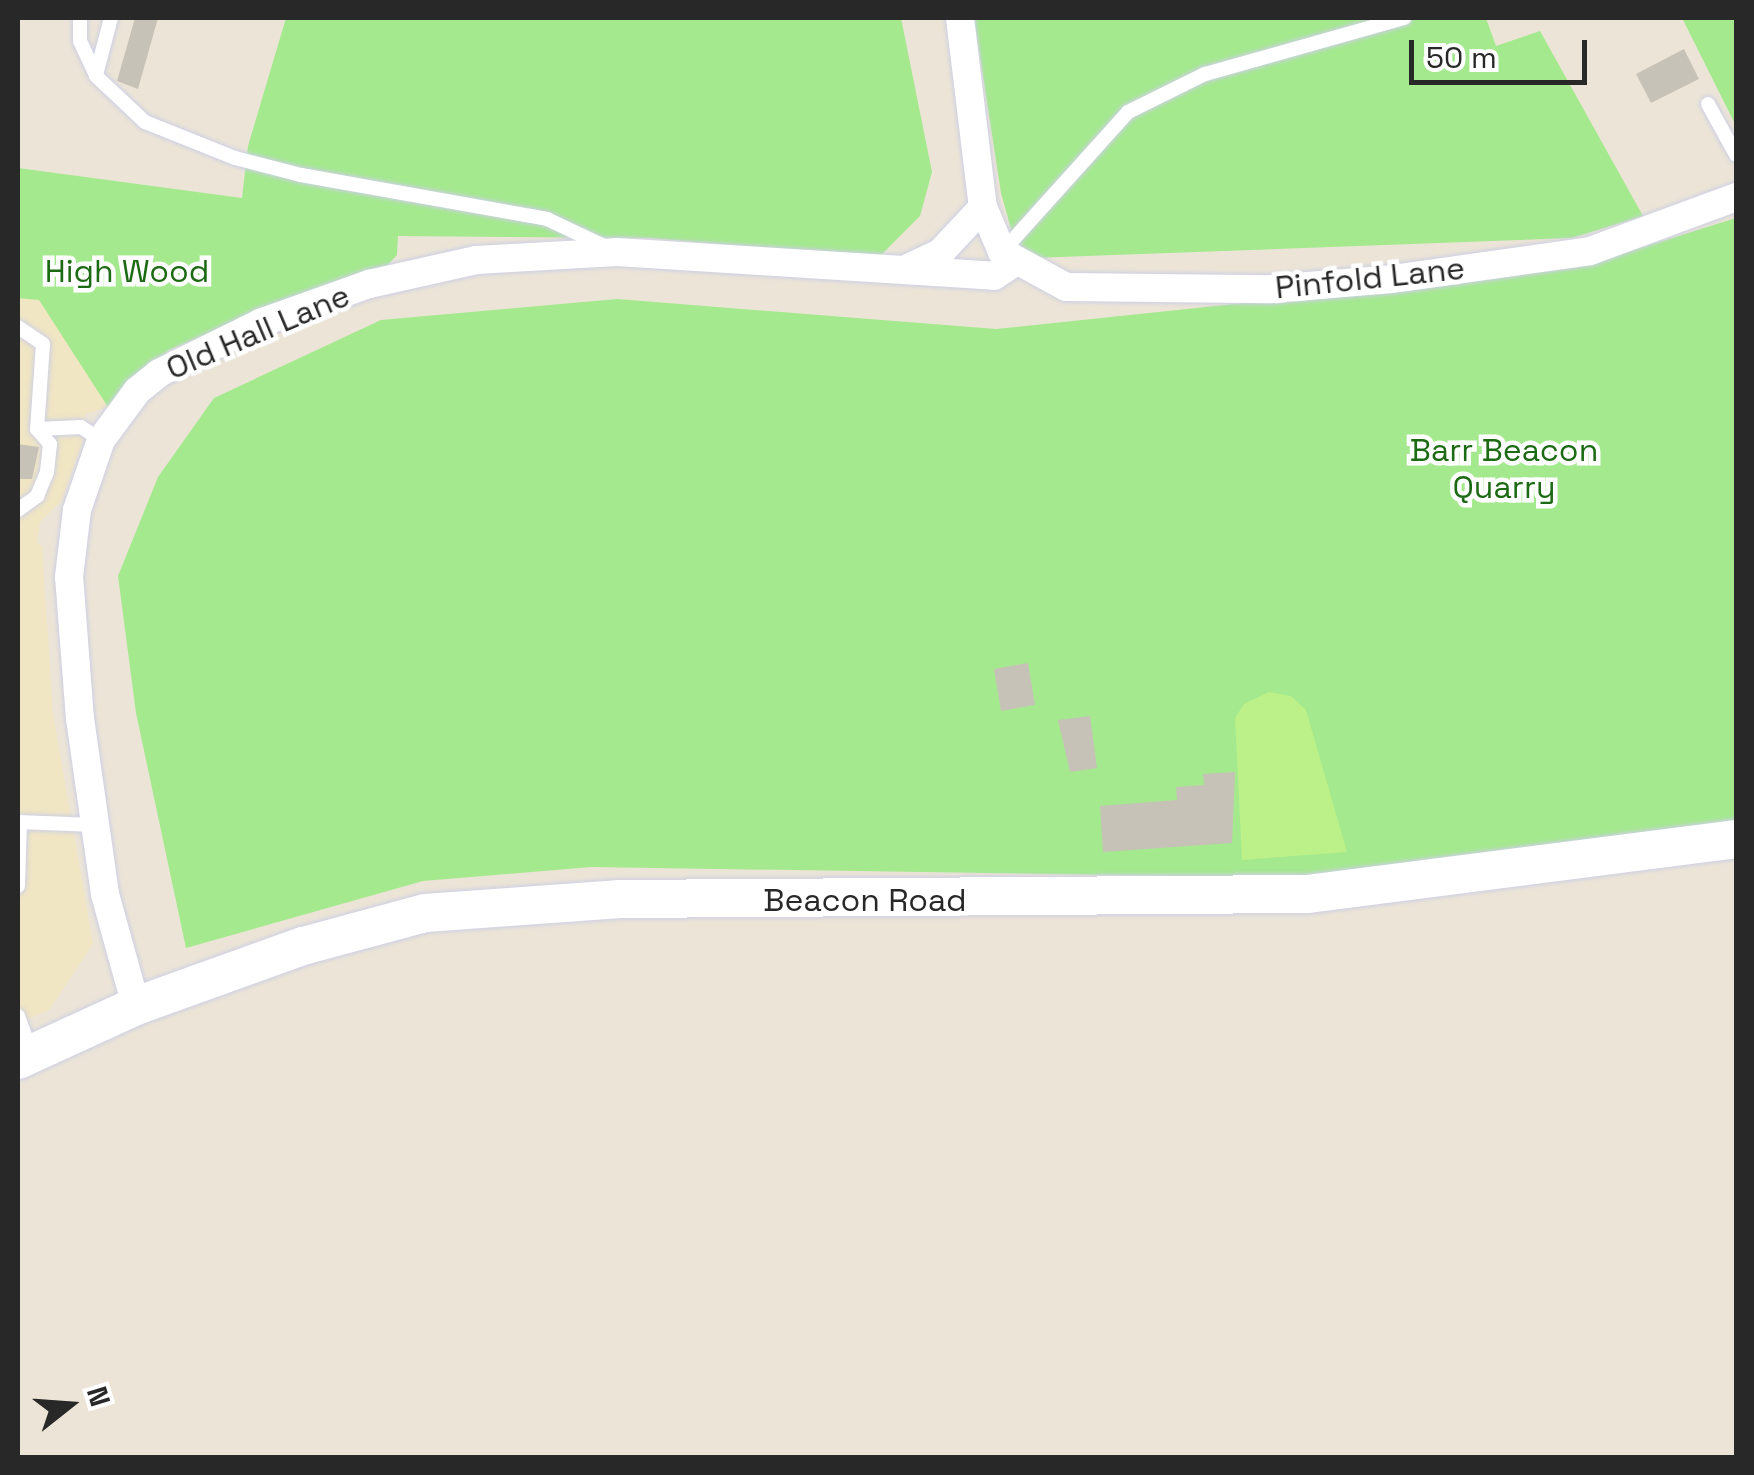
<!DOCTYPE html>
<style>
body{margin:0}
#map{position:relative;width:1754px;height:1475px;overflow:hidden;background:#ece5d7;font-family:"Space Grotesk",sans-serif}
div>[style]{position:absolute}
[style*='--x']{left:calc(var(--x)*1px);top:calc(var(--y)*1px);width:calc(var(--w)*1px);rotate:calc(var(--a)*1deg)}
.education>*{inset:0;background:#f0e6c4}
.green>*{inset:0;background:#a4e98e}
.pitch>*{inset:0;background:#bbf188}
.building>*{inset:0;background:#c7c2b7}
.roads{filter:drop-shadow(0 0 2px #cdcfe3) drop-shadow(0 0 2px #cdcfe3)}
.service>*{height:14px;margin:-7px;padding:0 7px;transform-origin:7px;border-radius:7px;background:#fff}
.minor>*{height:28px;margin:-14px;padding:0 14px;transform-origin:14px;border-radius:14px;background:#fff}
.secondary>*{height:38px;margin:-19px;padding:0 19px;transform-origin:19px;border-radius:19px;background:#fff}
span{translate:-50% -50%;white-space:nowrap;text-align:center;line-height:1.15;-webkit-text-stroke:9px #fff;paint-order:stroke}
.park-label{font-size:32px;color:#1c6a13}
.street-label{font-size:32px;color:#282828}
.frame{position:absolute;inset:0;border:20px solid #282828;pointer-events:none}
.north{position:absolute;left:20px;top:1355px;width:100px;height:100px;-webkit-text-stroke:8px #fff;paint-order:stroke;rotate:73deg;font-size:28px;font-weight:700;line-height:40px;text-align:center;color:#282828}
.north::after{content:'';display:block;margin:auto;width:35px;height:45px;background:#282828;clip-path:polygon(50% 0,100% 100%,50% 72%,0 100%)}
.scale{position:absolute;left:1409px;top:40px;width:178px;height:45px;box-sizing:border-box;border:5px solid #282828;border-top:0;padding-left:12px;font-size:30px;line-height:35px;white-space:nowrap;color:#282828;-webkit-text-stroke:8px #fff;paint-order:stroke}
</style>
<div id="map">
<div class="education">
<div style="clip-path:polygon(18px 298px,39px 299px,108px 407px,85px 414px,84px 438px,61px 501px,40px 522px,37px 543px,42px 546px,53px 713px,93px 944px,50px 1009px,18px 1024px)"></div>
</div>
<div class="green">
<div style="clip-path:polygon(286px 18px,901px 18px,932px 172px,920px 216px,879px 257px,648px 238px,398px 236px,397px 255px,381px 272px,278px 303px,169px 350px,108px 407px,39px 300px,18px 298px,18px 168px,242px 198px,248px 146px)"></div>
<div style="clip-path:polygon(974px 18px,1486px 18px,1496px 46px,1540px 31px,1643px 216px,1572px 238px,1033px 258px,1016px 247px,1001px 193px)"></div>
<div style="clip-path:polygon(1682px 18px,1736px 18px,1736px 126px)"></div>
<div style="clip-path:polygon(1736px 218px,1736px 820px,1311px 878px,591px 867px,423px 881px,186px 948px,136px 713px,118px 576px,158px 477px,214px 398px,381px 320px,617px 299px,996px 329px,1576px 268px)"></div>
</div>
<div class="pitch">
<div style="clip-path:polygon(1269px 692px,1291px 696px,1306px 710px,1347px 852px,1242px 860px,1235px 718px,1244px 704px)"></div>
</div>
<div class="building">
<div style="clip-path:polygon(135px 18px,158px 18px,138px 89px,117px 81px)"></div>
<div style="clip-path:polygon(1684px 49px,1699px 79px,1651px 103px,1636px 74px)"></div>
<div style="clip-path:polygon(18px 444px,39px 447px,32px 479px,18px 479px)"></div>
<div style="clip-path:polygon(1028px 663px,1035px 705px,1001px 711px,994px 669px)"></div>
<div style="clip-path:polygon(1090px 716px,1097px 768px,1070px 772px,1058px 720px)"></div>
<div style="clip-path:polygon(1235px 772px,1232px 843px,1103px 852px,1100px 806px,1177px 800px,1176px 787px,1204px 785px,1203px 774px)"></div>
</div>
<div class="roads">
<div class="service">
<div style="--x:80;--y:18;--w:23;--a:90"></div>
<div style="--x:80;--y:41;--w:38;--a:65"></div>
<div style="--x:96;--y:76;--w:67;--a:43.2"></div>
<div style="--x:145;--y:122;--w:97;--a:21.8"></div>
<div style="--x:235;--y:158;--w:68;--a:14.4"></div>
<div style="--x:301;--y:175;--w:250;--a:10.1"></div>
<div style="--x:547;--y:219;--w:68;--a:25.4"></div>
<div style="--x:96;--y:75;--w:59;--a:-75.3"></div>
<div style="--x:1708;--y:104;--w:58;--a:61.2"></div>
<div style="--x:1002;--y:252;--w:188;--a:-48"></div>
<div style="--x:1128;--y:112;--w:86;--a:-26.3"></div>
<div style="--x:1205;--y:74;--w:207;--a:-15.7"></div>
<div style="--x:18;--y:327;--w:30;--a:34"></div>
<div style="--x:43;--y:344;--w:85;--a:94"></div>
<div style="--x:37;--y:429;--w:44;--a:-2.6"></div>
<div style="--x:81;--y:427;--w:24;--a:33"></div>
<div style="--x:18;--y:510;--w:24;--a:-36"></div>
<div style="--x:37;--y:496;--w:26;--a:-67"></div>
<div style="--x:47;--y:472;--w:28;--a:-84"></div>
<div style="--x:50;--y:444;--w:20;--a:-131"></div>
<div style="--x:18;--y:822;--w:77;--a:2.2"></div>
<div style="--x:18;--y:886;--w:64;--a:-88.2"></div>
<div style="--x:18;--y:1016;--w:38;--a:70"></div>
</div>
<div class="minor">
<div style="--x:960;--y:18;--w:190;--a:83.1"></div>
<div style="--x:983;--y:207;--w:49;--a:67.1"></div>
<div style="--x:1002;--y:252;--w:73;--a:28.7"></div>
<div style="--x:1066;--y:287;--w:205;--a:0.6"></div>
<div style="--x:1271;--y:289;--w:121;--a:-4.7"></div>
<div style="--x:1392;--y:279;--w:200;--a:-8"></div>
<div style="--x:1590;--y:251;--w:156;--a:-20.3"></div>
<div style="--x:908;--y:268;--w:35;--a:-25"></div>
<div style="--x:940;--y:253;--w:63;--a:-46.9"></div>
<div style="--x:136;--y:1006;--w:116;--a:-105.5"></div>
<div style="--x:105;--y:894;--w:177;--a:-98.1"></div>
<div style="--x:80;--y:719;--w:142;--a:-94.4"></div>
<div style="--x:69;--y:577;--w:67;--a:-83.2"></div>
<div style="--x:77;--y:510;--w:74;--a:-71.1"></div>
<div style="--x:101;--y:440;--w:61;--a:-53.7"></div>
<div style="--x:137;--y:391;--w:28;--a:-39"></div>
<div style="--x:159;--y:373;--w:113;--a:-26.3"></div>
<div style="--x:260;--y:323;--w:116;--a:-19.7"></div>
<div style="--x:369;--y:284;--w:110;--a:-12.6"></div>
<div style="--x:476;--y:260;--w:141;--a:-3.2"></div>
<div style="--x:617;--y:252;--w:378;--a:3.6"></div>
<div style="--x:994;--y:276;--w:25;--a:-34"></div>
</div>
<div class="secondary">
<div style="--x:18;--y:1060;--w:130;--a:-24.6"></div>
<div style="--x:136;--y:1006;--w:177;--a:-19.8"></div>
<div style="--x:303;--y:946;--w:126;--a:-15.1"></div>
<div style="--x:425;--y:913;--w:196;--a:-4.1"></div>
<div style="--x:620;--y:899;--w:688;--a:-0.42"></div>
<div style="--x:1308;--y:894;--w:432;--a:-7.3"></div>
</div>
</div>
<div class="park-label">
<span style="left:127px;top:271px">High Wood</span>
<span style="left:1504px;top:469px">Barr Beacon<br>Quarry</span>
</div>
<div class="street-label">
<span style="left:1370px;top:278px;rotate:-6deg">Pinfold Lane</span>
<span style="left:258px;top:332px;rotate:-23deg">Old Hall Lane</span>
<span style="left:865px;top:900px">Beacon Road</span>
</div>
<div class="frame"></div>
<div class="north">N</div>
<div class="scale">50 m</div>
</div>
